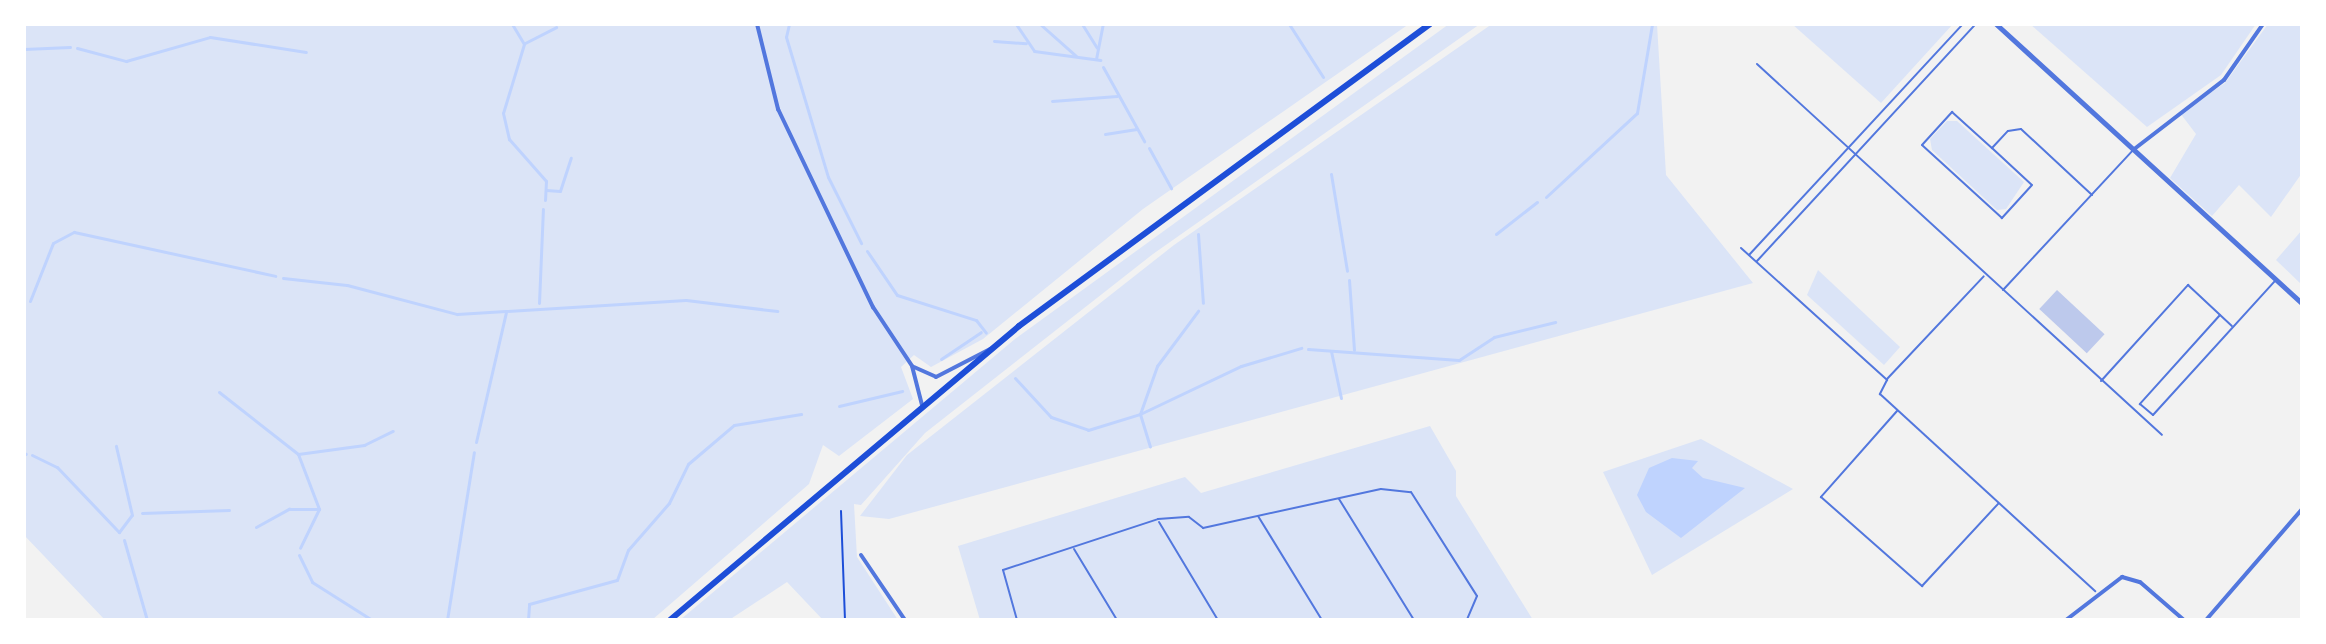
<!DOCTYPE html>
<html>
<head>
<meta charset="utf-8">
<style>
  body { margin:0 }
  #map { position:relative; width:2326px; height:644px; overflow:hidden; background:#f2f2f2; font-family:Helvetica,sans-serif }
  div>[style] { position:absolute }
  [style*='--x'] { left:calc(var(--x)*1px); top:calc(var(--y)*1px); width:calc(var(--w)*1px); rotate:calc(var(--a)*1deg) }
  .green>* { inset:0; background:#dbe4f7 }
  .water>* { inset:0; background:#bfd3fe }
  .stream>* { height:3px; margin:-1.5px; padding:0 1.5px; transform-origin:1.5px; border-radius:1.5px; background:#bfd3fe }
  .building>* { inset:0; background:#bdc9ec; transform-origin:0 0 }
  .path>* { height:2px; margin:-1px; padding:0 1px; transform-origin:1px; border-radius:1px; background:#1d4ed8 }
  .service>* { height:2px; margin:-1px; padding:0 1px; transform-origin:1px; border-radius:1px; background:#5277de }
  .minor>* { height:4px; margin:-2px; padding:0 2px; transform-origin:2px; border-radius:2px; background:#5277de }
  .tertiary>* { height:5px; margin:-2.5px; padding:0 2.5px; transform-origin:2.5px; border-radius:2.5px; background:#5277de }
  .secondary>* { height:6px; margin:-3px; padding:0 3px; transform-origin:3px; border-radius:3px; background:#1d4ed8 }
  span { translate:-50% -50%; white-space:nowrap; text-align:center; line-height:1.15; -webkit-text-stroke:7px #fff; paint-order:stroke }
  .frame { position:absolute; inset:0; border:26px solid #fff; pointer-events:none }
</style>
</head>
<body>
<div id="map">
  <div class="green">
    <i style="clip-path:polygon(24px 24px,1409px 24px,1143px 209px,983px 339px,931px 367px,914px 355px,901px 367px,913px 399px,839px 456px,823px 445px,809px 484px,652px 620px,105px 620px,24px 535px)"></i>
    <i style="clip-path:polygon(1449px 24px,1480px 24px,1153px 254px,925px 433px,861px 505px,854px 504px,857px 557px,898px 620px,823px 620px,787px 582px,729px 620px,680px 620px,1015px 339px)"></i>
    <i style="clip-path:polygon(1492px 24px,1657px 24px,1666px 175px,1753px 283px,889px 519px,860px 516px,907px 455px,1174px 245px)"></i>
    <i style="clip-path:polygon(1792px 24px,1953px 24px,1881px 103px)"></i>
    <i style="clip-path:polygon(2030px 24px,2256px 24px,2221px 75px,2147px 127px)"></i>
    <i style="clip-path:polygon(2268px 24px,2302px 24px,2302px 173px,2271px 217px,2239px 185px,2212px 216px,2170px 178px,2196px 134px,2180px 113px,2225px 83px)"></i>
    <i style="clip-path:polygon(1947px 121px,1957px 121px,2024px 182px,2006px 209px,1997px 210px,1932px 150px,1930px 139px)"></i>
    <i style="clip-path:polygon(2302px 230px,2302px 285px,2276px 260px)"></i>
    <i style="clip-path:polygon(1818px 270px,1900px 347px,1884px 365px,1807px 295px)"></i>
    <i style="clip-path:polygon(1430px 426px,1456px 471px,1456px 496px,1533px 620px,980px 620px,958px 546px,1185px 477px,1201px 493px)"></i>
    <i style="clip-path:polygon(1701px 439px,1793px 489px,1652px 575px,1603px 472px)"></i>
  </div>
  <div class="water">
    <i style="clip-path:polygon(1672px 458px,1698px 461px,1692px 468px,1703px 478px,1745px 488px,1681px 538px,1646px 512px,1637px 495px,1649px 468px)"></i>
  </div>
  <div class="stream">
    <i style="--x:512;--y:24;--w:23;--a:59"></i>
    <i style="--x:524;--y:44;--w:72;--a:106.9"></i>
    <i style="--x:503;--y:113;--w:27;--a:77"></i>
    <i style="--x:509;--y:139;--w:56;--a:48.6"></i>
    <i style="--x:546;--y:181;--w:19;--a:93"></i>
    <i style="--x:789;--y:24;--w:13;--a:103"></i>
    <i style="--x:786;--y:37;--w:146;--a:73.3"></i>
    <i style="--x:828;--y:177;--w:74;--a:63.4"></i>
    <i style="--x:1016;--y:24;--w:32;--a:56"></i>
    <i style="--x:1034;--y:51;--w:67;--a:7.8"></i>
    <i style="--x:1040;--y:24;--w:48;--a:41.6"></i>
    <i style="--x:1082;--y:24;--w:28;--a:58"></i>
    <i style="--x:1289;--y:24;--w:63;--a:57.3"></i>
    <i style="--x:994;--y:41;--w:32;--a:4"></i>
    <i style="--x:525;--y:43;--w:35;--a:-27"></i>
    <i style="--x:77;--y:48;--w:51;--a:14.9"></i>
    <i style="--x:126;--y:61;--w:87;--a:-15.9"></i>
    <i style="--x:210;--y:37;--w:97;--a:8.9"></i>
    <i style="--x:24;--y:49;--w:46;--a:-2.5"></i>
    <i style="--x:1096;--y:59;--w:36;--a:-79"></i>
    <i style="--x:1103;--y:67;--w:85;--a:61"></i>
    <i style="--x:1052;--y:101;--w:65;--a:-4.4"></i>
    <i style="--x:1105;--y:134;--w:32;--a:-9"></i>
    <i style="--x:1149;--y:148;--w:46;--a:61.2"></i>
    <i style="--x:1331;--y:174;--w:98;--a:80.6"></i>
    <i style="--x:546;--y:190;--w:14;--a:4"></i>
    <i style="--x:560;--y:191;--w:35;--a:-72"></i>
    <i style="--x:1546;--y:197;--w:124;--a:-42.7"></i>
    <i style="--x:1637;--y:113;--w:90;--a:-80.4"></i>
    <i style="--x:1198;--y:234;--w:69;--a:85.9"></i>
    <i style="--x:1496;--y:234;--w:52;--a:-38"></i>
    <i style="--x:867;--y:251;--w:53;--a:55.7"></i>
    <i style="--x:897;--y:295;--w:83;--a:17.6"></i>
    <i style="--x:976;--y:320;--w:16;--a:52"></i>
    <i style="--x:283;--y:278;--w:64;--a:6.2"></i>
    <i style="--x:347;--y:285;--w:114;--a:14.8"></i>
    <i style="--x:457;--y:314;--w:229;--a:-3.5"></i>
    <i style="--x:686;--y:300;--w:92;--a:6.9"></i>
    <i style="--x:1349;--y:280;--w:70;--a:85.9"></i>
    <i style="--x:30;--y:301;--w:62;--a:-68.4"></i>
    <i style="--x:53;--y:243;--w:24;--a:-28"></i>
    <i style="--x:74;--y:232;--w:206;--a:12.3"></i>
    <i style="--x:539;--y:303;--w:94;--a:-87.6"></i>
    <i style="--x:1308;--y:349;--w:151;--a:4.2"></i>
    <i style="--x:1459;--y:360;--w:42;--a:-33.3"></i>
    <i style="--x:1494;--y:337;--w:63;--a:-13.8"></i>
    <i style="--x:1331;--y:351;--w:48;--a:78"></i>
    <i style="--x:941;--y:359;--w:48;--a:-34"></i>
    <i style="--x:1015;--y:378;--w:53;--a:47.3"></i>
    <i style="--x:1051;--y:417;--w:39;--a:19"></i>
    <i style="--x:1088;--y:430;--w:54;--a:-17.1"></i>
    <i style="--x:1140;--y:414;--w:34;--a:73"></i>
    <i style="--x:219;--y:392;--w:100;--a:38.1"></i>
    <i style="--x:298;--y:454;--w:59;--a:69.1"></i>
    <i style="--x:319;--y:509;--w:43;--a:116"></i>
    <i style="--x:839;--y:406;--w:65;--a:-13.4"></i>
    <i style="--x:1140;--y:414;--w:112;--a:-25.4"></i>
    <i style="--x:1241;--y:366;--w:63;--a:-16.7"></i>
    <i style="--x:1140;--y:414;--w:51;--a:-70.5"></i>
    <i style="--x:1157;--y:366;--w:69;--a:-53.3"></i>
    <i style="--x:476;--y:442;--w:133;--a:-77"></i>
    <i style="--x:24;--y:453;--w:2;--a:27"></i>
    <i style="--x:298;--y:454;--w:67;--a:-7.8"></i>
    <i style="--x:364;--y:445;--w:32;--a:-26"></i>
    <i style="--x:32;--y:455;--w:28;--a:26"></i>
    <i style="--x:57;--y:467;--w:90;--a:46.4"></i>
    <i style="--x:119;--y:532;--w:21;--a:-53"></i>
    <i style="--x:132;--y:515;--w:71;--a:-103.1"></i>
    <i style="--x:142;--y:513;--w:87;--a:-2"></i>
    <i style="--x:256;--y:527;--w:38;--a:-29"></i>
    <i style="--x:289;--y:509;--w:30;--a:0"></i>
    <i style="--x:124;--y:540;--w:83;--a:74"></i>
    <i style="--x:299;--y:555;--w:30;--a:64"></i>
    <i style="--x:312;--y:582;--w:71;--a:32.3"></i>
    <i style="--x:447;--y:620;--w:170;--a:-80.9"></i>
    <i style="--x:528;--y:620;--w:16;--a:-86"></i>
    <i style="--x:529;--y:604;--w:91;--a:-15.3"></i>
    <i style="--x:617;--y:580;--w:32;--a:-70"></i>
    <i style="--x:628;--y:550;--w:62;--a:-48.9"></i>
    <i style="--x:669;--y:503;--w:43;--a:-64"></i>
    <i style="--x:688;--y:464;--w:60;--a:-40.3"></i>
    <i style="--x:734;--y:425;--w:68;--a:-9.3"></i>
  </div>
  <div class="building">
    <i style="left:2057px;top:290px;width:65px;height:26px;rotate:43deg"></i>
  </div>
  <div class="path">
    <i style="--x:841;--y:511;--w:109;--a:87.9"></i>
  </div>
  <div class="service">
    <i style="--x:1757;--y:64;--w:549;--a:42.49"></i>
    <i style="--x:1992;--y:148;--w:54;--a:42.8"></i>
    <i style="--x:2032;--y:185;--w:45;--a:132.3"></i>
    <i style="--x:2002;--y:218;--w:108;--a:-137.6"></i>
    <i style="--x:1922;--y:145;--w:45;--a:-47.7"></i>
    <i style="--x:1952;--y:112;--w:54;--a:42"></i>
    <i style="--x:1992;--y:148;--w:23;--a:-47"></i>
    <i style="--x:2008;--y:131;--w:13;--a:-9"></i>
    <i style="--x:2021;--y:129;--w:97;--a:42.9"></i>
    <i style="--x:1741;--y:248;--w:197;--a:42.1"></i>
    <i style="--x:1887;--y:380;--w:16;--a:117"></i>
    <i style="--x:1880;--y:394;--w:292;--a:42.5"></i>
    <i style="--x:1749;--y:255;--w:315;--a:-47.2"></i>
    <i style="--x:1757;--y:261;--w:323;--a:-47.3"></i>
    <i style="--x:2003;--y:290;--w:190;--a:-47.1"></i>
    <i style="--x:2220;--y:315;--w:120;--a:132"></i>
    <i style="--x:2140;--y:404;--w:17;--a:40"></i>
    <i style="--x:2153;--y:415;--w:181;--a:-47.7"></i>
    <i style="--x:1887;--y:379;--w:141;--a:-46.7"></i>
    <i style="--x:2101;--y:381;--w:130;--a:-47.8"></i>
    <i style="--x:2188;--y:285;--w:60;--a:43"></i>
    <i style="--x:1897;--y:411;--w:115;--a:131.5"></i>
    <i style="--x:1821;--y:497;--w:135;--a:41.4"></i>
    <i style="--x:1922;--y:586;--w:112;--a:-47.2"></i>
    <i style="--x:1339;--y:499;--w:142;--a:58.2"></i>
    <i style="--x:1258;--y:516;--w:122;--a:58.4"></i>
    <i style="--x:1159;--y:522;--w:114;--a:59"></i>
    <i style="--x:1074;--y:549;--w:83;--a:58.8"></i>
    <i style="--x:1017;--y:620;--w:52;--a:-105.6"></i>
    <i style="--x:1003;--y:570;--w:163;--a:-18.2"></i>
    <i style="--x:1158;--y:519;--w:31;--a:-4"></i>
    <i style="--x:1189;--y:517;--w:18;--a:38"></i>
    <i style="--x:1203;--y:528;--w:182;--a:-12.4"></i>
    <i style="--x:1381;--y:489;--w:30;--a:6"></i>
    <i style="--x:1411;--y:492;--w:123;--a:57.6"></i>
    <i style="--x:1477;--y:596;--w:26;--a:113"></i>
  </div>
  <div class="minor">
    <i style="--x:757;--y:24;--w:88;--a:76.1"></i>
    <i style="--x:778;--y:109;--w:220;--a:64.4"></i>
    <i style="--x:873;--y:307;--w:71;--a:56.5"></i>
    <i style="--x:912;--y:366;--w:40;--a:75.6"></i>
    <i style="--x:2133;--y:150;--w:115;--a:-37.6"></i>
    <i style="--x:2224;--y:80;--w:68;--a:-55.1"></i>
    <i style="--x:914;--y:367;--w:24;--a:24"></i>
    <i style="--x:936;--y:377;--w:61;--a:-27.4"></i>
    <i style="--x:861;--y:555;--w:78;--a:55.9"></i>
    <i style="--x:2066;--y:620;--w:71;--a:-37.5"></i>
    <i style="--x:2122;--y:577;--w:19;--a:16"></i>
    <i style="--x:2140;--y:582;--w:58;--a:40.8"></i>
    <i style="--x:2206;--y:620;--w:147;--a:-49.1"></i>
  </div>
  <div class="tertiary">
    <i style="--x:1996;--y:24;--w:414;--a:42.4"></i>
  </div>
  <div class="secondary">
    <i style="--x:670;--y:620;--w:456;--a:-40.1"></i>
    <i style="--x:1019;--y:326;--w:510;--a:-36.31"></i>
  </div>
  <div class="frame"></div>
</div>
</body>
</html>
